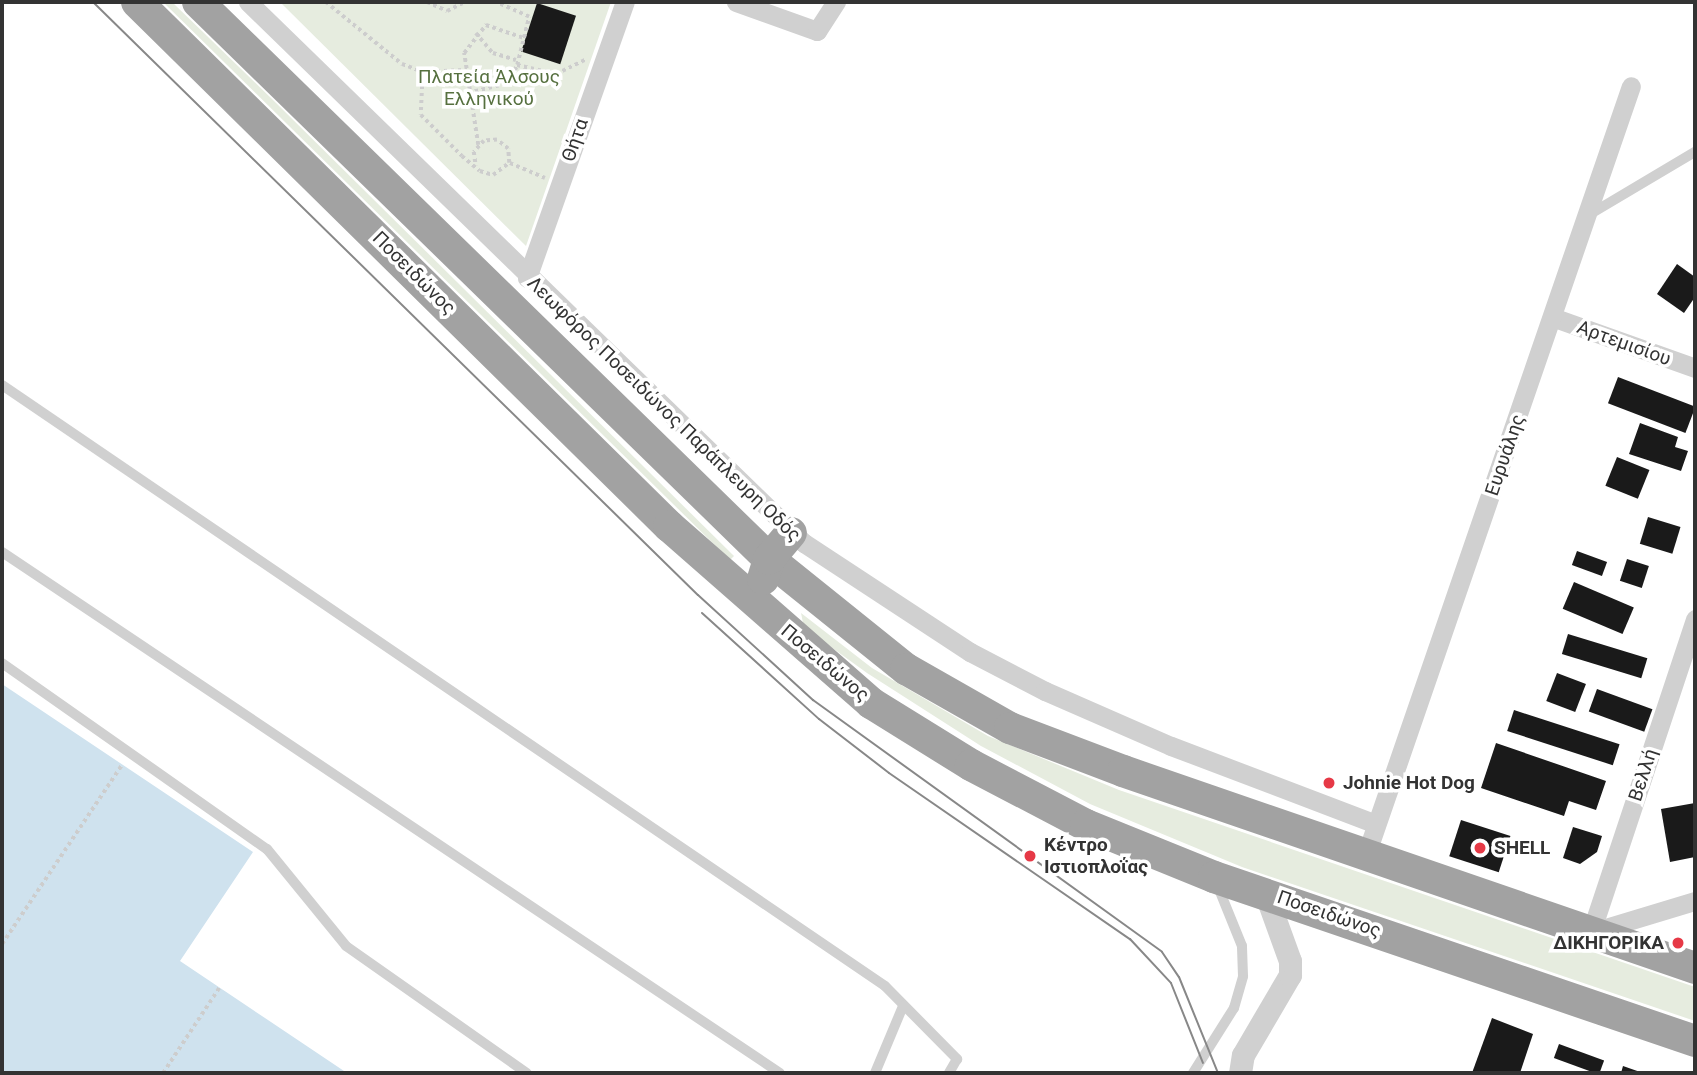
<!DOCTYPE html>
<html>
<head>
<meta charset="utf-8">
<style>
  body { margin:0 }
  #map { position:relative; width:1697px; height:1075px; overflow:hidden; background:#fff; font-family:Roboto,sans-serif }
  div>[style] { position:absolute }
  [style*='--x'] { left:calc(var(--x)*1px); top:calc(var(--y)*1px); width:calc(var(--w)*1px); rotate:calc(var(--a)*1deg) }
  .green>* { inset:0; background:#e6ecdf }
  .water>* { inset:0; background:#cfe2ee }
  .building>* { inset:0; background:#1a1a1a; transform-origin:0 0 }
  .path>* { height:3.5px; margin-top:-1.75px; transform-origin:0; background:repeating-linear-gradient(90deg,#cdcdcd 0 3.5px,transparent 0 7px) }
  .service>* { height:10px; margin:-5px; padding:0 5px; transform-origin:5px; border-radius:5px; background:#d0d0d0 }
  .minor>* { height:19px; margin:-9.5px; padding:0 9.5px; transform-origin:9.5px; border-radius:9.5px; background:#d0d0d0 }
  .tertiary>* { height:23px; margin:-11.5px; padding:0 11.5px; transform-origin:11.5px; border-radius:11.5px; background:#d0d0d0 }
  .trunk>* { height:32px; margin:-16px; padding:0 16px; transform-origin:16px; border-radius:16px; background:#a2a2a2 }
  .tram>* { height:2px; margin:-1px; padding:0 1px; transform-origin:1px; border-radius:1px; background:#888 }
  .dots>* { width:19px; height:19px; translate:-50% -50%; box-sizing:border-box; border:4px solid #fff; border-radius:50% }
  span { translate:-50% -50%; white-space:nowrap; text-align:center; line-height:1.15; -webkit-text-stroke:7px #fff; paint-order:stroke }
  .park-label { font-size:19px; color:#56703f }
  .street-label { font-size:19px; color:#333 }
  .poi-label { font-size:19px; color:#333; font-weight:700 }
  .left { translate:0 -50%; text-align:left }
  .right { translate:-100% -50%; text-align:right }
  .frame { position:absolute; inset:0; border:4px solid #333; pointer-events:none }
</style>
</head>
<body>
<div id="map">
  <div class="green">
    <i style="clip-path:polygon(163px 2px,172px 2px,273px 100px,734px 556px,730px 560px)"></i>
    <i style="clip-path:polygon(280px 2px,611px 2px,526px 246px)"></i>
    <i style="clip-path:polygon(801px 613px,872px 668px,988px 736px,1119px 790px,1695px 987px,1695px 1021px,1242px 867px,1090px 804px,981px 746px,867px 673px,820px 639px,803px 623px)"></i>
  </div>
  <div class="water">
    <i style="clip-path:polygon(2px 684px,253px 852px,180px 961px,347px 1073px,2px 1073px)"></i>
  </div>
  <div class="building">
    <i style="left:537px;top:3px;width:41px;height:51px;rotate:18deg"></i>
    <i style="clip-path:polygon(1677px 264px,1695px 277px,1695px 297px,1684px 313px,1657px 294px)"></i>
    <i style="left:1618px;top:377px;width:83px;height:28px;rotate:21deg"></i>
    <i style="clip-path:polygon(1640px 423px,1678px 437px,1675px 447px,1688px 451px,1681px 471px,1629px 454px)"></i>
    <i style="left:1617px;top:457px;width:35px;height:31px;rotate:22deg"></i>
    <i style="left:1648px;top:517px;width:34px;height:28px;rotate:17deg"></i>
    <i style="left:1577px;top:551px;width:32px;height:15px;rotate:20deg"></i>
    <i style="left:1627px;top:559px;width:23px;height:23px;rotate:18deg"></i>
    <i style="left:1574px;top:582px;width:65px;height:29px;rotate:23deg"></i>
    <i style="left:1568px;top:634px;width:83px;height:21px;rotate:17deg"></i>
    <i style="left:1557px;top:673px;width:31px;height:30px;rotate:21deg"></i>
    <i style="left:1597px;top:689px;width:59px;height:24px;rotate:20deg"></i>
    <i style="left:1514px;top:710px;width:111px;height:22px;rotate:18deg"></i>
    <i style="clip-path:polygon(1496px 743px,1606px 781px,1596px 810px,1569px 801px,1564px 816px,1481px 788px)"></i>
    <i style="clip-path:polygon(1695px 803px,1695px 857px,1670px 862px,1661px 809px)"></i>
    <i style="left:1461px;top:820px;width:52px;height:38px;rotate:18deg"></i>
    <i style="clip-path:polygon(1573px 827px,1602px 836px,1597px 852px,1580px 864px,1563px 858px)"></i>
    <i style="clip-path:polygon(1492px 1018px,1533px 1034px,1520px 1073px,1472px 1073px)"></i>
    <i style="left:1559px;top:1044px;width:48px;height:15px;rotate:20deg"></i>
    <i style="clip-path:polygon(1623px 1066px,1643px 1073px,1621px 1073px)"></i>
  </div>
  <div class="path">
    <i style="--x:326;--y:2;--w:98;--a:39.2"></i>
    <i style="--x:402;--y:64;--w:22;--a:21"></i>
    <i style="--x:423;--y:72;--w:41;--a:-2.8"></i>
    <i style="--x:427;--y:2;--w:22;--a:24"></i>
    <i style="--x:447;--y:11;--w:20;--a:-27"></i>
    <i style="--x:476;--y:33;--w:26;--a:50"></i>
    <i style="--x:493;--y:53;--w:24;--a:17"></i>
    <i style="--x:517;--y:65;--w:40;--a:13"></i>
    <i style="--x:556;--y:74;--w:34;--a:-26"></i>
    <i style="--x:423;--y:72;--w:43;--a:92.7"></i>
    <i style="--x:421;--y:115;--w:58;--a:45"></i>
    <i style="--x:462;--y:156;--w:23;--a:40"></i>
    <i style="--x:480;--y:171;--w:14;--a:17"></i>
    <i style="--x:493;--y:175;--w:20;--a:-37"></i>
    <i style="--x:509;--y:163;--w:14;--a:-94"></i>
    <i style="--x:508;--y:149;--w:14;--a:-141"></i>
    <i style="--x:497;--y:140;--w:13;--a:176"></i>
    <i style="--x:484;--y:141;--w:15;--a:132"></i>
    <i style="--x:474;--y:152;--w:14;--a:82"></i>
    <i style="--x:468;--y:93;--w:41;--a:-14"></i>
    <i style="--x:508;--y:83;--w:20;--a:-63"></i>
    <i style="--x:517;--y:65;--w:49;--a:-76"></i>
    <i style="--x:529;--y:17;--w:36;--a:-156"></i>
    <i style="--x:478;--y:145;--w:93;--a:-98.7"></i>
    <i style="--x:464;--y:53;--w:36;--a:-52"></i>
    <i style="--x:486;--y:25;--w:39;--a:19"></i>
    <i style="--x:510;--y:163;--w:38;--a:23"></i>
    <i style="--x:2;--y:944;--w:216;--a:-56.2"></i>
    <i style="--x:163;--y:1073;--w:102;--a:-56.6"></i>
  </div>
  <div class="service">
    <i style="--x:1587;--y:216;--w:126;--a:-30.7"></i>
    <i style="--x:2;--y:385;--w:1068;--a:34.24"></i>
    <i style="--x:885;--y:986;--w:103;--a:45.4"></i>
    <i style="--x:957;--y:1059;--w:16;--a:120"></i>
    <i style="--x:2;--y:552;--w:936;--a:33.81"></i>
    <i style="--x:2;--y:663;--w:324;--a:35.1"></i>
    <i style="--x:267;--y:849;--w:125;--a:50.8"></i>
    <i style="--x:346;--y:946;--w:221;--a:35.1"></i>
    <i style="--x:875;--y:1073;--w:73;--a:-67.3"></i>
    <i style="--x:1193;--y:1073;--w:77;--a:-57.8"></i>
    <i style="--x:1234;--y:1008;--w:33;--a:-74"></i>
    <i style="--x:1243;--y:976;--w:30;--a:-92"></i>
    <i style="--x:1242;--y:946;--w:64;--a:-112.1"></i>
  </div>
  <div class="minor">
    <i style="--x:248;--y:2;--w:776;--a:44.22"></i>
    <i style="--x:804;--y:543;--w:199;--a:33.3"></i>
    <i style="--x:970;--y:652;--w:85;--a:27.5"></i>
    <i style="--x:1045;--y:691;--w:137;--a:23.6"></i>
    <i style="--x:1171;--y:746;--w:219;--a:20.8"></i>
    <i style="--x:736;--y:2;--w:86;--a:19.7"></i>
    <i style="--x:817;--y:31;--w:35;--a:-57"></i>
    <i style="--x:527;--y:278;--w:293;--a:-70.5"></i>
    <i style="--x:1552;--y:317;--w:152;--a:19.6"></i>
    <i style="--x:1366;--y:855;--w:813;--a:-70.99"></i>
    <i style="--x:1591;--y:932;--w:330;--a:-71.6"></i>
    <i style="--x:1592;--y:932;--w:108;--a:-16.8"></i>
  </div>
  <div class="tertiary">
    <i style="--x:1240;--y:1073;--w:18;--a:-81"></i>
    <i style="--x:1243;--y:1055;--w:93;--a:-59.6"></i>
    <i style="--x:1290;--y:975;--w:14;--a:-90"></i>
    <i style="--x:1290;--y:961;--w:73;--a:-109.9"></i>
  </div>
  <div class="trunk">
    <i style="--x:137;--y:2;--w:747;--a:44.57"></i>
    <i style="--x:669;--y:526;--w:269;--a:41.2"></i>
    <i style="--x:871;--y:703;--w:118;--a:31.8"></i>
    <i style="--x:971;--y:765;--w:130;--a:27.6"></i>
    <i style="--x:1086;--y:825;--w:138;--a:22.1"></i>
    <i style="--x:1214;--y:877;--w:508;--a:18.83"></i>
    <i style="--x:198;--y:2;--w:798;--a:44.29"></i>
    <i style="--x:769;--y:559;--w:176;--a:38.8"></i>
    <i style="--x:906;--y:669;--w:120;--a:29.6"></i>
    <i style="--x:1010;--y:728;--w:121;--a:20.8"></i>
    <i style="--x:1123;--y:771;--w:605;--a:19"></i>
    <i style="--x:763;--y:579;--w:21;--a:-73"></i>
    <i style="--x:769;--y:559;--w:34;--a:-50"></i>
  </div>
  <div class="tram">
    <i style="--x:93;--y:2;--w:847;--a:44.43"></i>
    <i style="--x:698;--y:595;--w:156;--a:42.4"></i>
    <i style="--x:813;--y:700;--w:430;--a:35.8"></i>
    <i style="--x:1162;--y:952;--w:30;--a:56"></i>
    <i style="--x:1179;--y:977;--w:104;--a:67.9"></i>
    <i style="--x:702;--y:613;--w:158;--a:42.2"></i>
    <i style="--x:819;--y:719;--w:88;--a:37.6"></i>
    <i style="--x:889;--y:773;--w:293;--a:34.6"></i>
    <i style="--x:1130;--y:939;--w:60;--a:47"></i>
    <i style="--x:1171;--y:983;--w:86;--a:68.2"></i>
  </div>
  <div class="dots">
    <i style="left:1329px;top:783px;background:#e63946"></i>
    <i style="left:1480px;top:848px;background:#e63946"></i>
    <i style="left:1030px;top:856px;background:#e63946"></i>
    <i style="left:1678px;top:943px;background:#e63946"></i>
  </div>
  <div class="park-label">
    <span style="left:489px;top:88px">Πλατεία Άλσους<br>Ελληνικού</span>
  </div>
  <div class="street-label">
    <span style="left:575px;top:140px;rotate:-71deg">Θήτα</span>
    <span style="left:414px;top:273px;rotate:45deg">Ποσειδώνος</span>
    <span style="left:1624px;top:343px;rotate:20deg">Αρτεμισίου</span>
    <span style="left:664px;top:409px;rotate:44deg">Λεωφόρος Ποσειδώνος Παράπλευρη Οδός</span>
    <span style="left:1505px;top:455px;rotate:-71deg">Ευρυάλης</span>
    <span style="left:825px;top:663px;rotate:40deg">Ποσειδώνος</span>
    <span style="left:1643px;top:775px;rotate:-72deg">Βελλή</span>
    <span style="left:1329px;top:914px;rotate:19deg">Ποσειδώνος</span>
  </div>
  <div class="poi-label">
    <span class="left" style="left:1343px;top:783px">Johnie Hot Dog</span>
    <span class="left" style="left:1044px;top:856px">Κέντρο<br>Ιστιοπλοΐας</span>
    <span class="left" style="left:1494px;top:848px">SHELL</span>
    <span class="right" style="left:1664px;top:943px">ΔΙΚΗΓΟΡΙΚΑ</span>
  </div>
  <div class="frame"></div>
</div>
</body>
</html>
